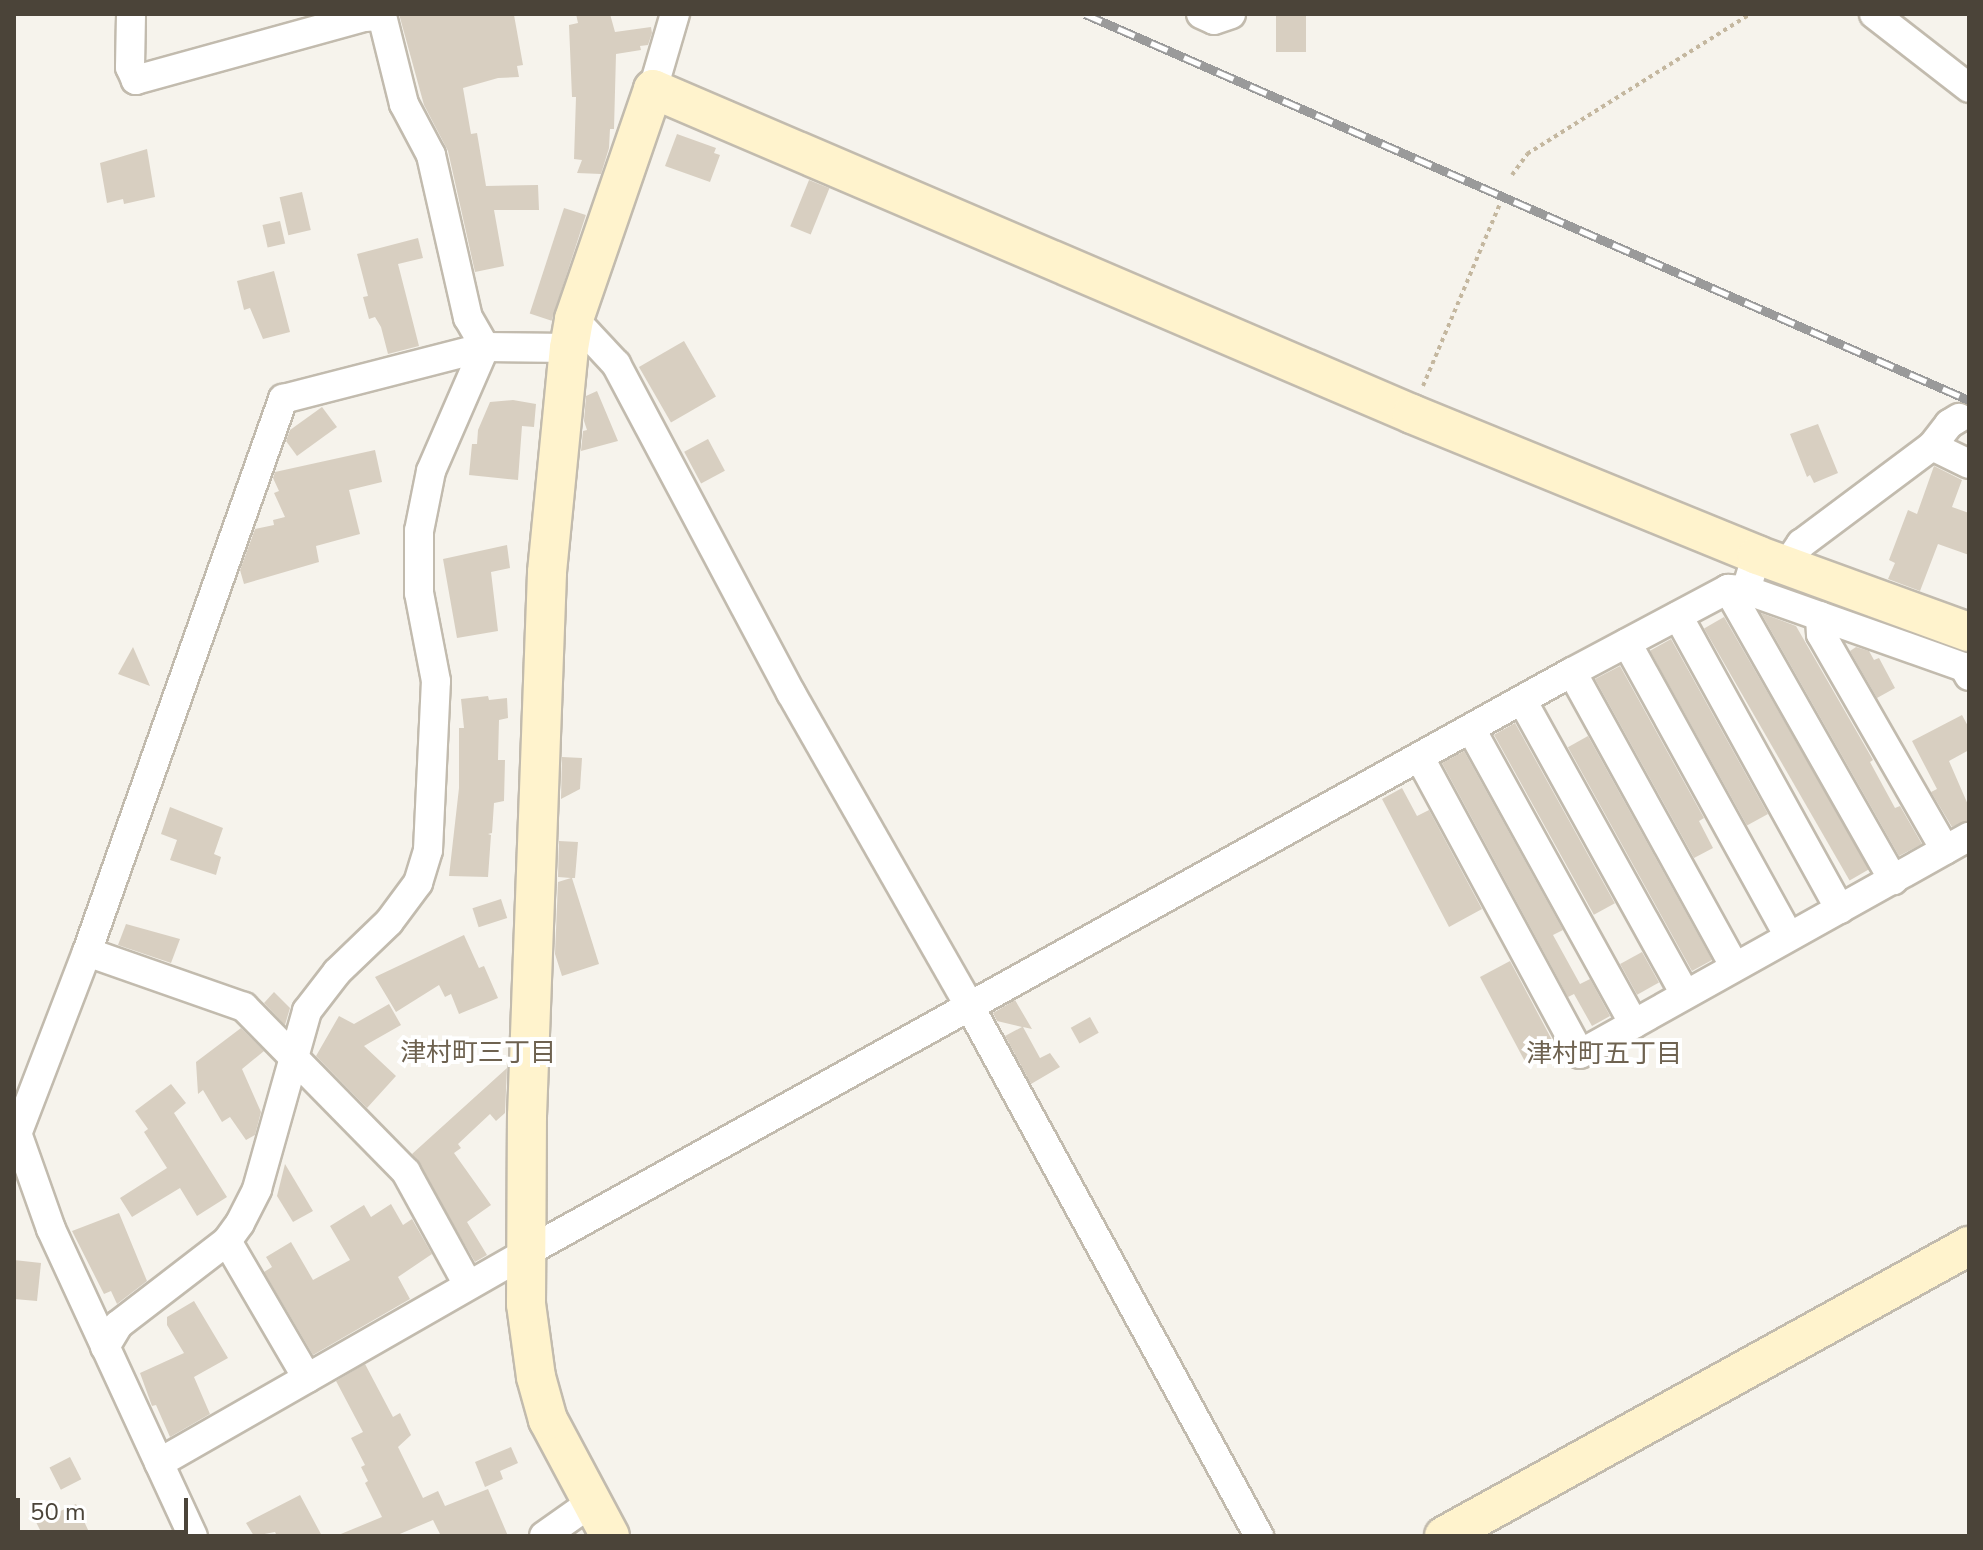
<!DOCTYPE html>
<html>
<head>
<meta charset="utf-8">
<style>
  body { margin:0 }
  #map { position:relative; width:1983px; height:1550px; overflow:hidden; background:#f6f3ec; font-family:"Nunito Sans","Noto Sans JP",sans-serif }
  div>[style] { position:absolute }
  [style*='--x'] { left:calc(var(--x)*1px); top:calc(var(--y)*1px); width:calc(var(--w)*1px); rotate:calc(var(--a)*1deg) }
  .building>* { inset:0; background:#d8cfc1; transform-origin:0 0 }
  .path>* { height:4px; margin-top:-2px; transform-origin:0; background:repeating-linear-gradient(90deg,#c4b79f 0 4px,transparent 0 8px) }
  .roads { filter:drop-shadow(2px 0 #c2bbae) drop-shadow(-2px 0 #c2bbae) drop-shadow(0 2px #c2bbae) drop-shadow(0 -2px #c2bbae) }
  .street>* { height:28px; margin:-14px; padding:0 14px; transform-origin:14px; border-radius:14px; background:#fff }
  .secondary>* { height:38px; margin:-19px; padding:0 19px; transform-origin:19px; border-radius:19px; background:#fff3cd }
  .rail>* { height:9px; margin-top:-4.5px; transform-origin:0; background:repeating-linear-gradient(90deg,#fff 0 18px,#9a9a9a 0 36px); box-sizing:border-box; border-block:2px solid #9a9a9a }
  span { translate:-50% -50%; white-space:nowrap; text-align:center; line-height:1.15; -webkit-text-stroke:8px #fff; paint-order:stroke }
  .neighbourhood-label { font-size:26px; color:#6e6250 }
  .frame { position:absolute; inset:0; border:16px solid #4b4439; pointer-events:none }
  .scale { position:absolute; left:16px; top:1498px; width:172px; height:36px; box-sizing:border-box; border:4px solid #4b4439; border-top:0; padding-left:10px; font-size:24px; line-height:28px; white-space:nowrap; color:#4b4439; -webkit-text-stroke:6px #fff; paint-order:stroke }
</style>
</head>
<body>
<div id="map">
  <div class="building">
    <i style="clip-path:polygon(399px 14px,514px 15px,523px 65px,517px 66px,519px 77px,498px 78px,463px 88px,471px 134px,477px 133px,486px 186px,538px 185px,539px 210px,494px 210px,504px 266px,475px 272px,448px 151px,424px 105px)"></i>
    <i style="clip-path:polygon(576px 14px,610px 14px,615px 32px,651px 27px,652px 33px,648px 45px,640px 46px,641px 50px,616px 54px,614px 129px,610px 129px,609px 148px,601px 174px,577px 173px,582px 160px,574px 159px,576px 97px,572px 97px,569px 25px,578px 23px)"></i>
    <i style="left:1276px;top:14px;width:30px;height:38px"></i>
    <i style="clip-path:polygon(677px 134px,716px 148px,714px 153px,720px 155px,710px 182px,665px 166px)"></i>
    <i style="clip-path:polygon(147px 149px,155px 197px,124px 204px,123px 199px,107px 203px,100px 163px)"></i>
    <i style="left:809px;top:180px;width:22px;height:50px;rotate:22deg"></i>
    <i style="left:302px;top:192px;width:39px;height:23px;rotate:77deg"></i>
    <i style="left:564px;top:208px;width:23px;height:111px;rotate:18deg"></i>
    <i style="left:280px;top:221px;width:23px;height:18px;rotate:77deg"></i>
    <i style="clip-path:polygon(418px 238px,423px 258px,398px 264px,419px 346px,388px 354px,381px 327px,375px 317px,369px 319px,363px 297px,368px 296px,357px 254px)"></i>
    <i style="clip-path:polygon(274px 271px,290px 332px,263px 339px,250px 308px,244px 310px,237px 281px)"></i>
    <i style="left:684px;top:341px;width:64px;height:52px;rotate:60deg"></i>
    <i style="clip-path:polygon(597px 391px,618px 441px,581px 451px,583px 431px,587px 430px,584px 421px,586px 396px)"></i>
    <i style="clip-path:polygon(513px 400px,536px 404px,534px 427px,522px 426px,518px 480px,469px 475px,472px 444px,477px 444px,478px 430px,490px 402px)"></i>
    <i style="clip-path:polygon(322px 407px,337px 427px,297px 456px,286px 441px,290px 430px)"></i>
    <i style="clip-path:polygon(1818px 424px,1838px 473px,1814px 483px,1810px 475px,1807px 477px,1790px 434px)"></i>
    <i style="left:708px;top:439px;width:36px;height:27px;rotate:62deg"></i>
    <i style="clip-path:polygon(375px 450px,382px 482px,349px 490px,360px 534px,316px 546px,319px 562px,244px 584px,240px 570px,255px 529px,274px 525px,273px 520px,285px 517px,274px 493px,279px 491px,273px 478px,275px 472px)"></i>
    <i style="clip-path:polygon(1934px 466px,1962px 480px,1952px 507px,1969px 513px,1969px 555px,1938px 544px,1920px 591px,1888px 579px,1895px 563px,1889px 560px,1908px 510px,1917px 514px)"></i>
    <i style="clip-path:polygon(507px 545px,510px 568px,491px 572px,498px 631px,457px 638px,443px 559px)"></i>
    <i style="clip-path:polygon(1761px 613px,1796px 626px,1873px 760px,1870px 762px,1895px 808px,1900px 806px,1922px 844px,1899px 856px)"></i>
    <i style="left:1724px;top:617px;width:291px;height:23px;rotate:60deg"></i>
    <i style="left:1671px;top:639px;width:200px;height:24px;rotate:61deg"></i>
    <i style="clip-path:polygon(133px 647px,150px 686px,118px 674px)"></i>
    <i style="clip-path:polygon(1856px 647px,1869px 651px,1874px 660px,1879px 658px,1895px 688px,1877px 698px,1850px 651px)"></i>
    <i style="clip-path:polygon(1620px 666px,1704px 818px,1699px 821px,1713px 848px,1694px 858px,1595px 679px)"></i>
    <i style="clip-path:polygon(488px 696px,489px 700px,507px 698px,508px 718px,499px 720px,498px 760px,505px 760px,504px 801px,494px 803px,492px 833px,488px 834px,491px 835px,488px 877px,449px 876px,459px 788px,459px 728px,464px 728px,461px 699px)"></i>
    <i style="clip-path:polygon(1962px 715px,1969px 728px,1969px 750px,1949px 761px,1969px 807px,1969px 820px,1952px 827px,1931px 792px,1937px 789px,1912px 741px)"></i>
    <i style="left:1515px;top:723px;width:206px;height:24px;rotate:61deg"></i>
    <i style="left:1588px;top:736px;width:256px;height:23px;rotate:61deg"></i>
    <i style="clip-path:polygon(1464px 751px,1563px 930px,1553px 935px,1580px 984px,1590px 979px,1610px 1016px,1592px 1026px,1574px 994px,1568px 997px,1442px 763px)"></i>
    <i style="clip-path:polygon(562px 757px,582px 758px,580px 789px,561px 799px)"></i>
    <i style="clip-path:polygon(1402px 788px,1417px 816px,1429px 810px,1482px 909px,1449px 927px,1382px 799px)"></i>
    <i style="clip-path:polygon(170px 807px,223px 828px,214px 854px,221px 857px,216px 875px,170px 860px,177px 840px,161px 834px)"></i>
    <i style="clip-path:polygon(559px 841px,578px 842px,575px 878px,572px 878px,599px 964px,562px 976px,555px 954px,558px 882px,571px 878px,558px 877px)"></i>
    <i style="left:501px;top:899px;width:20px;height:30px;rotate:72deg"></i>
    <i style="clip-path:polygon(126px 924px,180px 939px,171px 963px,118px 945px)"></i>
    <i style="clip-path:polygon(464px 935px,479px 968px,484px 966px,498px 998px,459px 1014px,451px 994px,445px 997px,439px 985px,396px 1012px,375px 977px)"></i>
    <i style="left:1642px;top:952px;width:35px;height:25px;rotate:61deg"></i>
    <i style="left:1510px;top:961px;width:101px;height:34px;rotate:62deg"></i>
    <i style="clip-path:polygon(274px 992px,290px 1008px,285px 1025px,264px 1003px)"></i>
    <i style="clip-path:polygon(1015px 1000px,1032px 1029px,1023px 1027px,1040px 1058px,1050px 1053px,1060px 1067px,1031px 1084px,1005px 1036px,1022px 1027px,997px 1021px,993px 1013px)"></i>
    <i style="clip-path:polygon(389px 1004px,401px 1025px,364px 1046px,396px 1076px,367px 1108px,316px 1056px,339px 1016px,354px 1024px)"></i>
    <i style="left:1090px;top:1017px;width:18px;height:22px;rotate:61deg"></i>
    <i style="clip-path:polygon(241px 1028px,264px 1051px,242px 1069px,261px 1112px,255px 1135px,246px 1140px,230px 1117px,222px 1122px,203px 1090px,198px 1094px,196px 1062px)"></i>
    <i style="clip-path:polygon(507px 1068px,505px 1113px,496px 1121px,490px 1114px,458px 1144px,461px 1148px,454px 1153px,491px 1205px,467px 1222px,487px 1255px,475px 1262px,412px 1154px)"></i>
    <i style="clip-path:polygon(171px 1084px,186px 1103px,174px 1113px,227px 1197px,197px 1216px,180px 1188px,132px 1217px,120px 1198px,167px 1168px,144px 1132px,148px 1129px,135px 1111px)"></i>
    <i style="clip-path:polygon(285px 1164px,313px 1211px,293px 1222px,277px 1196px)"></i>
    <i style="clip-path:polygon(391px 1204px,403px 1225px,412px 1219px,432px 1254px,398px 1277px,410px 1299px,313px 1355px,264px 1272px,272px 1267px,266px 1257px,291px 1242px,313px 1280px,350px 1260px,330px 1226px,364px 1205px,371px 1217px)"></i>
    <i style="clip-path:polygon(119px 1213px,147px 1281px,117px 1304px,111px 1291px,104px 1294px,72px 1231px)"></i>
    <i style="clip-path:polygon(14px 1260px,41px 1263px,37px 1301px,14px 1299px)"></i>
    <i style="clip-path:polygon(194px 1301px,228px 1358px,194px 1377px,210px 1414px,170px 1437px,156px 1405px,152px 1406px,140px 1373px,184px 1353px,167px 1325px,167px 1317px)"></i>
    <i style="clip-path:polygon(365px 1364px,393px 1417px,400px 1413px,411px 1435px,398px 1447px,423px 1498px,438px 1491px,445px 1506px,488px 1489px,508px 1536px,441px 1536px,433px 1520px,395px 1536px,336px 1536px,382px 1517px,365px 1483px,368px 1481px,361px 1467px,365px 1465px,351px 1438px,363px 1432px,336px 1381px)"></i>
    <i style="clip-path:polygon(511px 1447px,518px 1463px,500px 1471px,503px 1479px,485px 1487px,475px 1462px)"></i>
    <i style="left:70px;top:1457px;width:25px;height:23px;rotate:63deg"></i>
    <i style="clip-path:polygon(300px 1495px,322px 1536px,277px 1536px,275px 1532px,254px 1536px,246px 1523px)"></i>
    <i style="clip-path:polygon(76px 1504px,89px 1532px,79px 1536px,43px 1536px,36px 1522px)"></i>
  </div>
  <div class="path">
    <i style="--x:1968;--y:14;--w:1;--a:45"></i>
    <i style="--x:1512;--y:175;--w:26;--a:-54"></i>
    <i style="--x:1527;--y:154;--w:263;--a:-32.1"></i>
    <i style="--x:1423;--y:386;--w:198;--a:-67.1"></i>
  </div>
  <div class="roads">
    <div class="street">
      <i style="--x:1201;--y:14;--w:14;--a:25"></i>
      <i style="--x:1214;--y:20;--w:18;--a:-19"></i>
      <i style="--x:1874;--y:14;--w:120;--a:37.9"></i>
      <i style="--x:653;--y:89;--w:78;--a:-73.7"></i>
      <i style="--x:574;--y:319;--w:62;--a:47"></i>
      <i style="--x:616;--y:364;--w:373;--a:62"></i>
      <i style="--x:791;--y:693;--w:361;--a:60.3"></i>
      <i style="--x:970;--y:1007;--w:603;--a:61.35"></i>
      <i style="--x:1932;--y:446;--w:28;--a:-52"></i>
      <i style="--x:1949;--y:424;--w:12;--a:-31"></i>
      <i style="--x:1786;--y:566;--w:27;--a:-56"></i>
      <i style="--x:1801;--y:544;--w:164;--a:-36.8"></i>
      <i style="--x:1932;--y:446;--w:41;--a:25.9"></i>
      <i style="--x:1728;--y:589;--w:335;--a:60.4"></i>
      <i style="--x:1746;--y:590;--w:231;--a:19.5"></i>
      <i style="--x:1964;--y:667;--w:10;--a:61"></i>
      <i style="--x:1678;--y:616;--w:335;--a:61.1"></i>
      <i style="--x:1820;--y:616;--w:18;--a:87"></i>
      <i style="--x:1821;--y:634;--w:249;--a:60.1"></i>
      <i style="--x:1627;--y:643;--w:335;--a:61.1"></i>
      <i style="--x:1572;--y:672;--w:336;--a:61.1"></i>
      <i style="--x:1522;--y:700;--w:336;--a:61"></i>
      <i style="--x:1471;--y:729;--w:337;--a:61.1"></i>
      <i style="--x:1420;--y:758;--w:336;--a:61.6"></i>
      <i style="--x:1580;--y:1054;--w:445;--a:-29.2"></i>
      <i style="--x:87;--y:952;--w:166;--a:19.3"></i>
      <i style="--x:244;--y:1007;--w:231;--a:45.5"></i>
      <i style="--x:406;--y:1172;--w:129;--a:61.2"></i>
      <i style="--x:17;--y:1133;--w:102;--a:70.5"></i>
      <i style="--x:51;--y:1229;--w:338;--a:65.2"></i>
      <i style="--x:14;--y:1142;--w:204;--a:-69"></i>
      <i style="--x:87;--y:952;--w:587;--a:-70.48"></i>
      <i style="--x:283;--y:399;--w:209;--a:-14.4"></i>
      <i style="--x:485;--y:347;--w:84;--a:0.7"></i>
      <i style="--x:227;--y:1241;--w:159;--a:59.7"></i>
      <i style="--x:105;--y:1347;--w:26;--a:-59"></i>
      <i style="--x:118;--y:1325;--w:138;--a:-37.6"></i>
      <i style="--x:227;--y:1241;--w:22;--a:-54"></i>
      <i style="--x:240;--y:1223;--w:38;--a:-63"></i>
      <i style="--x:257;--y:1189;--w:185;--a:-74.3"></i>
      <i style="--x:307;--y:1011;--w:49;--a:-52.4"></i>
      <i style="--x:337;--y:972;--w:72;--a:-43.9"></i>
      <i style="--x:389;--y:922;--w:49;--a:-53.4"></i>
      <i style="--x:418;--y:883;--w:34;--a:-73"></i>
      <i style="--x:428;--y:850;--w:169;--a:-87.3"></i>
      <i style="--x:436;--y:681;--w:90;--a:-100.9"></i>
      <i style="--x:419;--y:593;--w:62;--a:-90"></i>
      <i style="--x:419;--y:531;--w:61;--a:-78.7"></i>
      <i style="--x:431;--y:471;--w:135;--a:-66.5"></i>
      <i style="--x:485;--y:347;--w:34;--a:-120"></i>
      <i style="--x:468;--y:318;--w:167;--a:-102.8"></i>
      <i style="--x:431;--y:155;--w:58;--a:-117.9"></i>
      <i style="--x:404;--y:104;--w:91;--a:-104"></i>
      <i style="--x:382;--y:16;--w:18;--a:177"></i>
      <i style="--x:364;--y:17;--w:237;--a:164.6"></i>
      <i style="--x:136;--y:80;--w:14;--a:-115"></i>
      <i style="--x:130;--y:67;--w:53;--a:-88.9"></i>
      <i style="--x:159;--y:1463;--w:422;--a:-29.8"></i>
      <i style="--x:525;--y:1253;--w:1197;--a:-29.03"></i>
      <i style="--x:1572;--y:672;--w:177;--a:-28"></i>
      <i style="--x:1728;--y:589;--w:18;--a:3"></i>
      <i style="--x:1746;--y:590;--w:37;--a:-73"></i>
      <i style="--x:544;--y:1536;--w:59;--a:-35.3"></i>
    </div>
    <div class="secondary">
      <i style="--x:610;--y:1536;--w:132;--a:-118.1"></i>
      <i style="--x:548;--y:1420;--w:45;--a:-105.6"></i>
      <i style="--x:536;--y:1377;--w:74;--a:-97.8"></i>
      <i style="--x:526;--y:1304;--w:188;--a:-89.7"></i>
      <i style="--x:527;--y:1116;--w:544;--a:-87.89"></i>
      <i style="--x:547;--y:572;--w:225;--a:-84.4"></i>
      <i style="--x:569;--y:348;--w:29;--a:-80"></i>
      <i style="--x:574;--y:319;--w:243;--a:-71"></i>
      <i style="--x:653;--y:89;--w:826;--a:23.18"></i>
      <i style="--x:1412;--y:414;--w:373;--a:22.2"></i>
      <i style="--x:1757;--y:555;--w:226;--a:20"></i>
      <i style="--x:1444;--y:1536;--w:600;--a:-28.92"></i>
    </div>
  </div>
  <div class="rail">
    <i style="--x:1085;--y:14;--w:965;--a:23.59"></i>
  </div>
  <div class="neighbourhood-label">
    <span style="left:478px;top:1053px">津村町三丁目</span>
    <span style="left:1604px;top:1054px">津村町五丁目</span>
  </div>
  <div class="frame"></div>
  <div class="scale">50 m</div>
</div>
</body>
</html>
